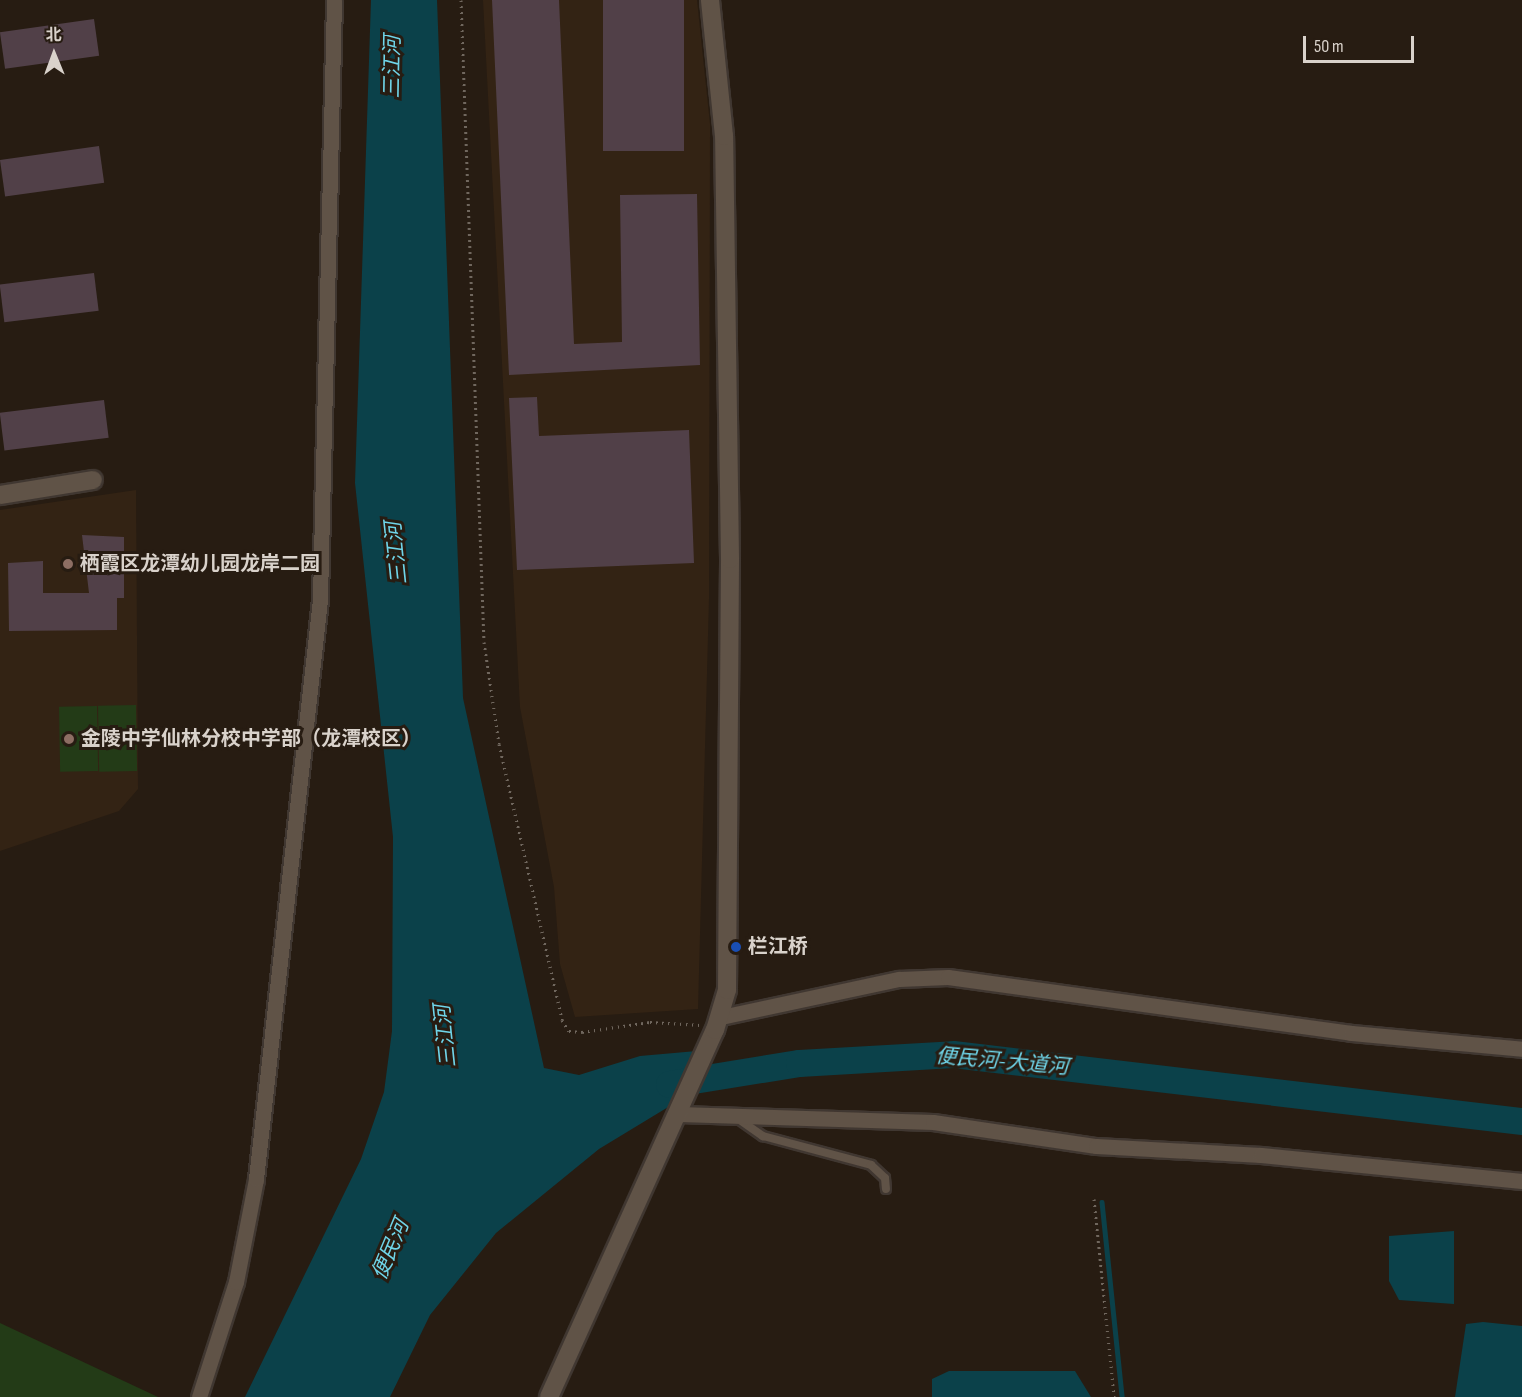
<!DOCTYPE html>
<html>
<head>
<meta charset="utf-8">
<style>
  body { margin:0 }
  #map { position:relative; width:1522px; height:1397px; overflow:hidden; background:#271c12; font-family:"Sofia Sans Condensed","Noto Sans SC",sans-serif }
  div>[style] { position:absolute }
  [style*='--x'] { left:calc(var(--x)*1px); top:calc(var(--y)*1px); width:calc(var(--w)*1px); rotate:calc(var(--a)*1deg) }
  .built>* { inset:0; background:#332314 }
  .green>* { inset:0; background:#233b17; transform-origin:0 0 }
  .water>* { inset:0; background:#0b414a }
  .stream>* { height:4.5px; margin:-2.25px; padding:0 2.25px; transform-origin:2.25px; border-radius:2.25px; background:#0b414a }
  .river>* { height:27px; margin:-13.5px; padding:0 13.5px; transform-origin:13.5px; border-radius:13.5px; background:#0b414a }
  .building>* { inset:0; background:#514048; transform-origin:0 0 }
  .path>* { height:3px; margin-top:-1.5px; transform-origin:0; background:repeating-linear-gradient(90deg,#70675e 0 1.5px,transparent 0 6px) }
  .roads { filter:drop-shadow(2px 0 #403731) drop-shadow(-2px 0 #403731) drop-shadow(0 2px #403731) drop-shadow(0 -2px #403731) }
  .lane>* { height:8px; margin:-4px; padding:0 4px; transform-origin:4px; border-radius:4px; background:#605347 }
  .street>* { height:15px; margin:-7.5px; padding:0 7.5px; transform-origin:7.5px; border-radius:7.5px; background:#605347 }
  .secondary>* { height:18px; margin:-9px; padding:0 9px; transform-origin:9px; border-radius:9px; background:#605347 }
  .dots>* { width:16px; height:16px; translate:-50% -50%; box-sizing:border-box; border:3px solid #271c12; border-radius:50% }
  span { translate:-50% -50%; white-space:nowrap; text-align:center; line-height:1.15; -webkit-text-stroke:6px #271c12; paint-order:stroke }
  .poi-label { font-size:20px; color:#d9d2cb; font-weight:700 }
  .left { translate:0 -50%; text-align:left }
  .water-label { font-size:21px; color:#6fd5e9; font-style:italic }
  .north { position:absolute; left:24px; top:24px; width:60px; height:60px; -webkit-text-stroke:4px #271c12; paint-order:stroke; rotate:359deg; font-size:16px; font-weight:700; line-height:24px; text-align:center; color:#d9d2cb }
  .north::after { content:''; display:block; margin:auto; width:21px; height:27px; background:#d9d2cb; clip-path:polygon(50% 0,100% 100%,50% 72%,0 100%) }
  .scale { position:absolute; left:1303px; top:36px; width:111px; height:27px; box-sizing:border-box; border:3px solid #d9d2cb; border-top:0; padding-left:8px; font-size:18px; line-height:21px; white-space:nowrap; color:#d9d2cb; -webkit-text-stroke:4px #271c12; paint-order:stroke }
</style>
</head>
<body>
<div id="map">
  <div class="built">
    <i style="clip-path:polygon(483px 0,697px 0,710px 124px,709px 598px,698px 1009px,575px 1017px,560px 964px,554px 887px,520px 707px)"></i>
    <i style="clip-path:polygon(136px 490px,138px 789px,119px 811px,0 851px,0 510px)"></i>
  </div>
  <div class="green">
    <i style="left:136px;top:705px;width:66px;height:38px;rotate:89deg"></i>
    <i style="left:97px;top:706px;width:65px;height:38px;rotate:89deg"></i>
    <i style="clip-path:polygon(0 1323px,158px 1397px,0 1397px)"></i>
  </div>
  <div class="water">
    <i style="clip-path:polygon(371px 0,437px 0,463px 698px,544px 1068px,579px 1075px,640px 1056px,708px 1050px,688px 1095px,599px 1149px,496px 1233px,430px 1315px,390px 1397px,245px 1397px,361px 1159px,384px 1092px,392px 1031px,393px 837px,355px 483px)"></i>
    <i style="clip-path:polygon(1454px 1231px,1454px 1304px,1399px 1300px,1389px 1281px,1389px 1236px)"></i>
    <i style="clip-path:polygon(1483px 1322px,1522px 1326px,1522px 1397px,1455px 1397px,1466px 1324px)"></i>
    <i style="clip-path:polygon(949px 1371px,1075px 1371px,1091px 1397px,932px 1397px,932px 1379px)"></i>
  </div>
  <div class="stream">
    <i style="--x:1102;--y:1202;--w:196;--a:84.1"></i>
  </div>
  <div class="river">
    <i style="--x:669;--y:1084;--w:132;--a:-9.2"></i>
    <i style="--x:799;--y:1063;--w:154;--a:-3.3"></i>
    <i style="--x:953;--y:1054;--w:573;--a:6.72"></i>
  </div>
  <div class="building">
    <i style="clip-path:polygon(492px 0,559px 0,574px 344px,622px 342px,620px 195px,697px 194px,700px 365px,509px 375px)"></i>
    <i style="left:603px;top:0;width:81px;height:151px"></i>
    <i style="left:94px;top:19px;width:37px;height:95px;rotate:82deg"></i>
    <i style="left:99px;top:146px;width:37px;height:100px;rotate:82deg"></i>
    <i style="left:94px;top:273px;width:38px;height:95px;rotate:83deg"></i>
    <i style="clip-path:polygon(537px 397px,539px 436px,689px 430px,694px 563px,517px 570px,509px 398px)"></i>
    <i style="left:104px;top:400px;width:38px;height:105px;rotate:83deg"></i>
    <i style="clip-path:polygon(82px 535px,124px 537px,124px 598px,117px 598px,117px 630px,9px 631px,8px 563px,43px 561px,43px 593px,89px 593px)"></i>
  </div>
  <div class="path">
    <i style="--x:461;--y:0;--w:642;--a:87.95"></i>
    <i style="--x:484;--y:642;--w:103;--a:81.6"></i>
    <i style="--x:499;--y:744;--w:283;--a:77.1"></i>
    <i style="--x:562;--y:1020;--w:13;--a:58"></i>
    <i style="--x:569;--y:1031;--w:13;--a:4"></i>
    <i style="--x:582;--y:1032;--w:69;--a:-8.4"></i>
    <i style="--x:650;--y:1022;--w:50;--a:3.4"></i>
    <i style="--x:1094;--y:1199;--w:199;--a:84.2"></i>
  </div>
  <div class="roads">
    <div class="lane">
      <i style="--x:737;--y:1118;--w:32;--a:35"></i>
      <i style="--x:763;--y:1136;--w:112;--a:15"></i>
      <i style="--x:871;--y:1165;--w:19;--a:43"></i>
      <i style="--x:885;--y:1178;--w:11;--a:85"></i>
    </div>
    <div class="street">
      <i style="--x:721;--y:1017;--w:182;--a:-12.1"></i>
      <i style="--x:899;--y:979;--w:49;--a:-2.3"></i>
      <i style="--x:948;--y:977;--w:407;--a:7.9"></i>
      <i style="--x:1351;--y:1033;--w:172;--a:5.3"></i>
      <i style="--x:679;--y:1114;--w:254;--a:1.8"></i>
      <i style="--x:933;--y:1122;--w:165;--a:8.4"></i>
      <i style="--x:1096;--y:1146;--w:165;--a:3.1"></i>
      <i style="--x:1261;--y:1155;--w:262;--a:5.7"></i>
      <i style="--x:199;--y:1397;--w:121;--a:-72.2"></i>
      <i style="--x:236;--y:1282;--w:105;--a:-79"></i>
      <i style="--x:256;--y:1179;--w:584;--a:-83.7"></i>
      <i style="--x:320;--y:599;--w:599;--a:-88.66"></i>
    </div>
    <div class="secondary">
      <i style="--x:0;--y:495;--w:94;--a:-9.2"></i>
      <i style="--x:549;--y:1397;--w:403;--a:-65.7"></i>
      <i style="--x:715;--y:1030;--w:42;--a:-73.3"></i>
      <i style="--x:727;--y:990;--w:431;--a:-89.6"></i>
      <i style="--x:730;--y:559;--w:423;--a:-90.8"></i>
      <i style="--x:724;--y:136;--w:137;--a:-95.9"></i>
    </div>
  </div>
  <div class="dots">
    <i style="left:68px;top:564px;background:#8d6e63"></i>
    <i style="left:69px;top:739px;background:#8d6e63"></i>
    <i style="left:736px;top:947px;background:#1a4fb4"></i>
  </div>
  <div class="poi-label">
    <span class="left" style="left:80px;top:564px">栖霞区龙潭幼儿园龙岸二园</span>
    <span class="left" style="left:81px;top:739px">金陵中学仙林分校中学部（龙潭校区）</span>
    <span class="left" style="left:748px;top:947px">栏江桥</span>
  </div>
  <div class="water-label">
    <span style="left:393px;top:67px;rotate:-89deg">三江河</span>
    <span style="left:397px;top:553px;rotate:-96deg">三江河</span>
    <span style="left:446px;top:1036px;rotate:-96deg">三江河</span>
    <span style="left:1002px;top:1062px;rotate:5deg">便民河-大道河</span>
    <span style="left:391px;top:1250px;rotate:-67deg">便民河</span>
  </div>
  <div class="north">北</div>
  <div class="scale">50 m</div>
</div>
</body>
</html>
